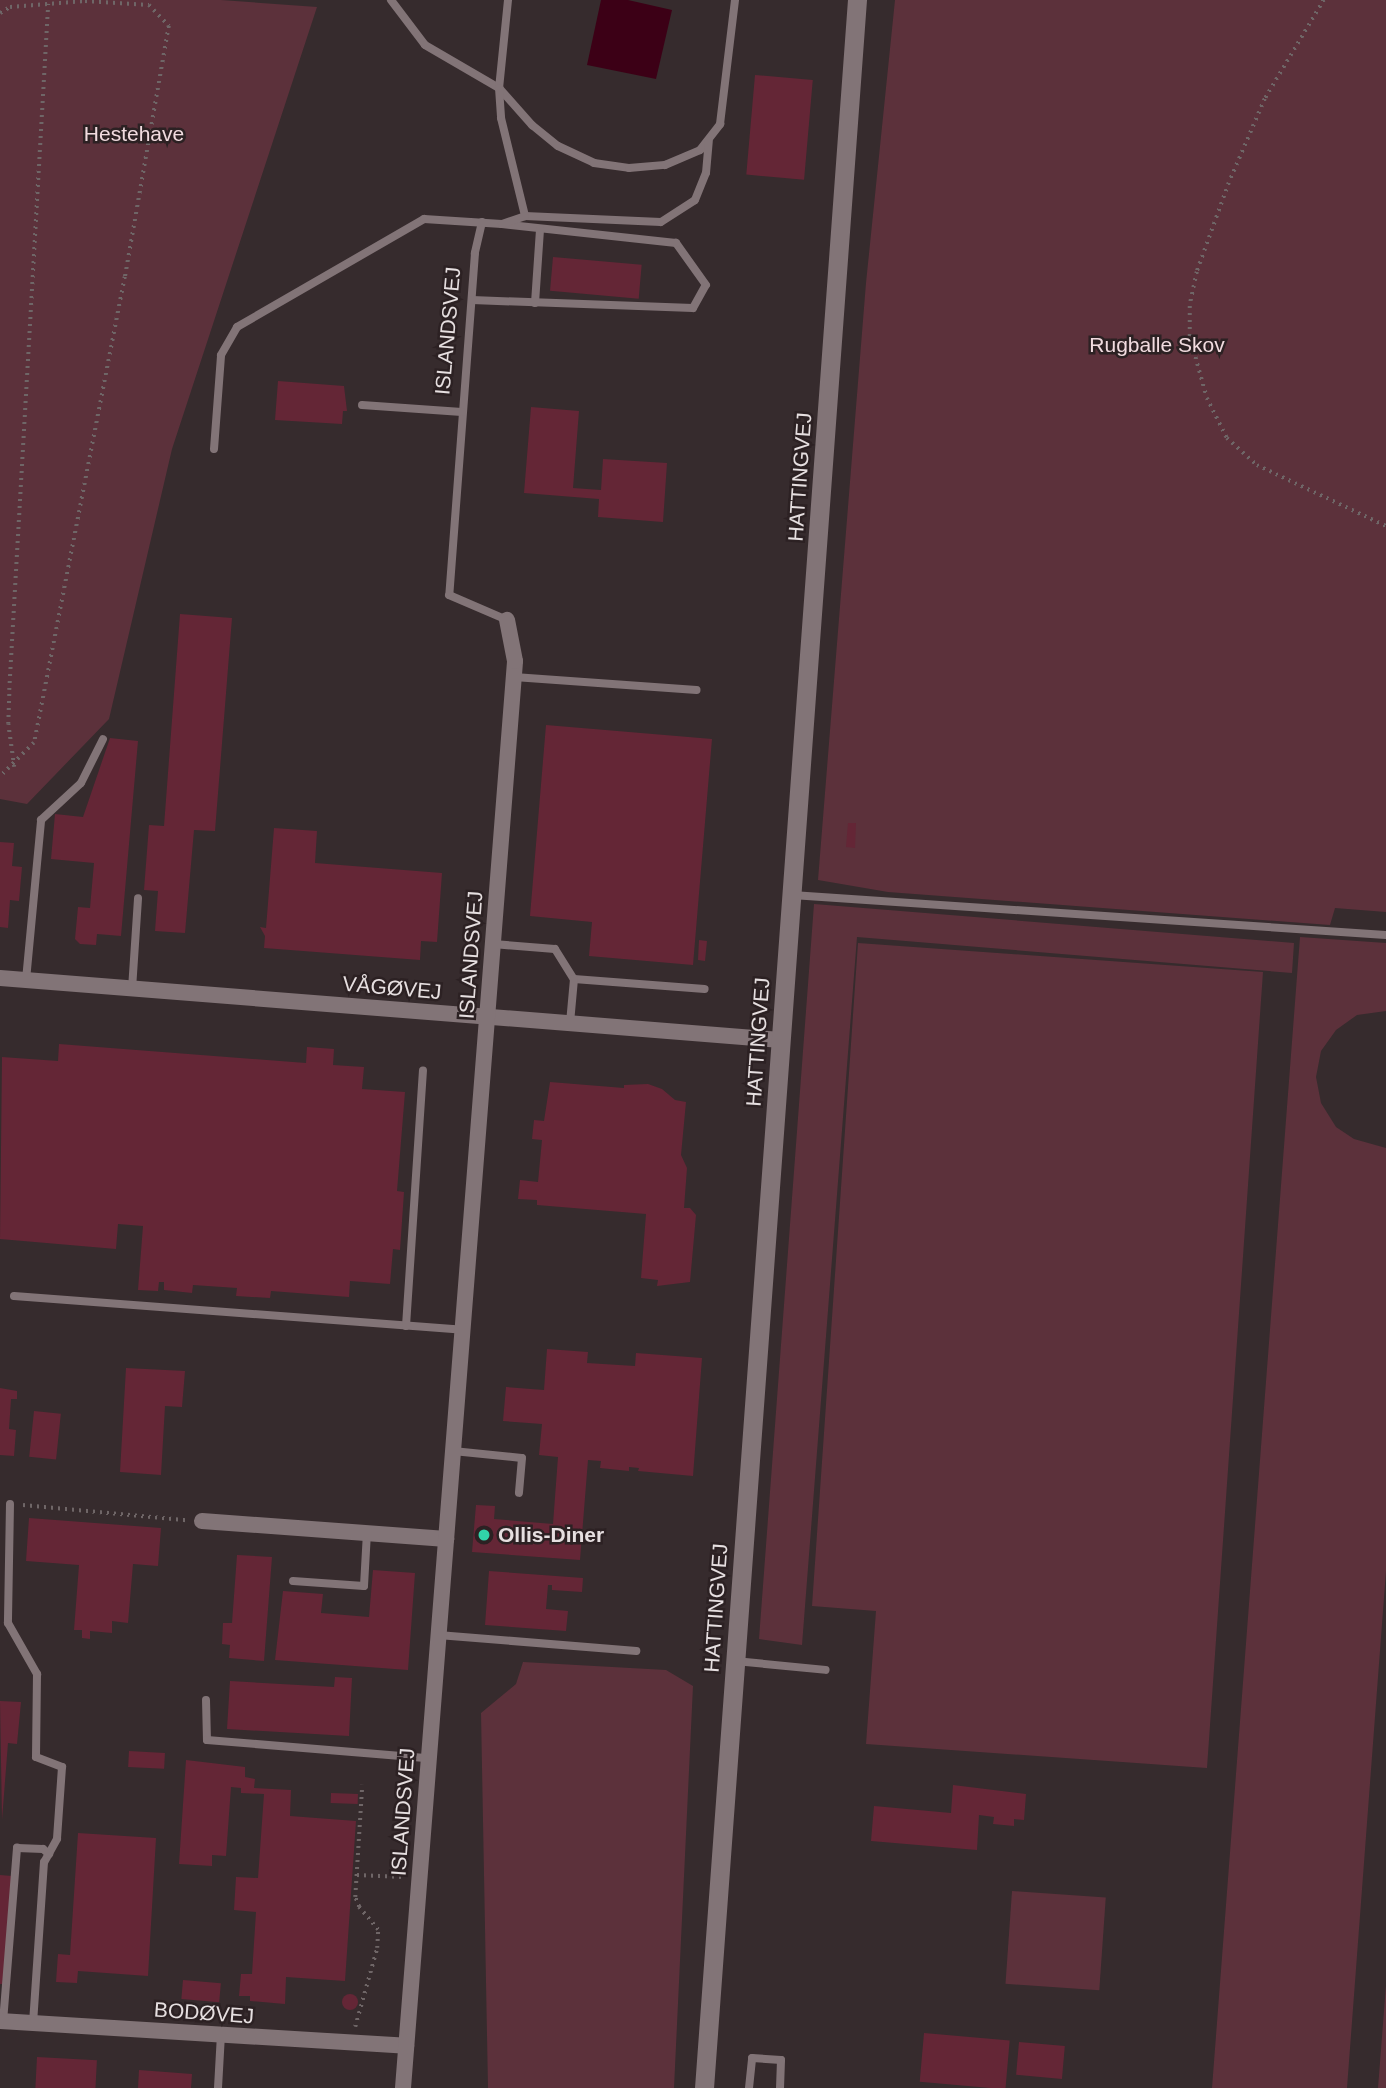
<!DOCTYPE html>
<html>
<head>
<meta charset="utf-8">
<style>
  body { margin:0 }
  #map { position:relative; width:1386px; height:2088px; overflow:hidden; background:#362b2d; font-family:Helvetica,sans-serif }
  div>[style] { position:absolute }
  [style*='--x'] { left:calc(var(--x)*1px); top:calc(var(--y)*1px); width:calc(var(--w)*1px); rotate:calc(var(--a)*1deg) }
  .green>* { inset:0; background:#5c313b; transform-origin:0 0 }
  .water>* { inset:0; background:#3c0016 }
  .building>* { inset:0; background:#642636; transform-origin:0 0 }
  .round { border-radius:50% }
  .path>* { height:3.5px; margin-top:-1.75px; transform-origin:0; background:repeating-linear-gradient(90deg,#6f6667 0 2px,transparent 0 7px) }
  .service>* { height:8px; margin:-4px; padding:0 4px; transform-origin:4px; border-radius:4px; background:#827477 }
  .minor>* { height:16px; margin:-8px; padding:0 8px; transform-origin:8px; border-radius:8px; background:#827477 }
  .tertiary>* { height:19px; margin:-9.5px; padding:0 9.5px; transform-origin:9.5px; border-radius:9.5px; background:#827477 }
  .dots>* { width:19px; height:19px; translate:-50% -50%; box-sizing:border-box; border:4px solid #2c2123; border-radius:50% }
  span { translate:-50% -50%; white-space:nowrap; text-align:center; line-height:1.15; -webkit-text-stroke:5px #2c2123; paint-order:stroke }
  .park-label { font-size:21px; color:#f1dbdf }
  .street-label { font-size:21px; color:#e6dfe0 }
  .poi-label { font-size:21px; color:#e6dfe0; font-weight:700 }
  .left { translate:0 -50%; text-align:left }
</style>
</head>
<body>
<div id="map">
  <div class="green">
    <i style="clip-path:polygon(0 0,221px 0,317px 7px,172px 449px,109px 719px,27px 804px,0 799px)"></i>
    <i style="clip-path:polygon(895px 0,1386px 0,1386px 912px,1335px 908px,1330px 925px,888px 892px,818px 880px,866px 283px)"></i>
    <i style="clip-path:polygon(814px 904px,1294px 943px,1292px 973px,857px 937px,802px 1645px,759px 1639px)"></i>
    <i style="clip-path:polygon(1300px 937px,1386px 943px,1386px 1011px,1357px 1015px,1336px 1030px,1321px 1051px,1316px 1077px,1321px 1103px,1336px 1127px,1354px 1139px,1386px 1148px,1386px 1571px,1347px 2088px,1212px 2088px)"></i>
    <i style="clip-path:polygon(858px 943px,1263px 972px,1207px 1768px,866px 1744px,876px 1611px,812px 1606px)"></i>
    <i style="clip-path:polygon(523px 1662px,666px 1670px,693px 1686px,674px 2088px,488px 2088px,481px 1713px,516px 1684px)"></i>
    <i style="left:1012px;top:1891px;width:94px;height:93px;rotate:4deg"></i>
    <i style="clip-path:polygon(1386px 1985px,1386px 2088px,1378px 2088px)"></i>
  </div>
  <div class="water">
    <i style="clip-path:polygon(601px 0,628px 0,672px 10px,656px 79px,587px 65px)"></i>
  </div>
  <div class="building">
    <i style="left:755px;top:75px;width:58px;height:100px;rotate:5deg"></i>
    <i style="left:553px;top:257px;width:89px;height:34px;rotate:5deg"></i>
    <i style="clip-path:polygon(278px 381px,344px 386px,347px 411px,343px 411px,342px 424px,275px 420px)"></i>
    <i style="clip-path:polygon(531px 407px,579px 411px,573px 488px,601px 490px,603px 459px,667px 463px,663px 522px,598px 517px,599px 499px,524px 493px)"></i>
    <i style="clip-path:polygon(180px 614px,232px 618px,215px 831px,194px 830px,185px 933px,155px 931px,158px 891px,144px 890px,149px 825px,164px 826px)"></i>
    <i style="clip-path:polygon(546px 725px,712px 739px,693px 965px,589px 956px,592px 922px,530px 916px)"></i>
    <i style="clip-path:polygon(110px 738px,138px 741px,121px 936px,97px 934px,96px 945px,80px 944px,75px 939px,78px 907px,90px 908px,94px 863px,51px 859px,55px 814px,83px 817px)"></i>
    <i style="clip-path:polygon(848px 823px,856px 823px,855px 848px,846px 847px)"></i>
    <i style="clip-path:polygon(274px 828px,317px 831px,315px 863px,442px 873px,437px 942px,421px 941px,420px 960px,264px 948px,265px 936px,260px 927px,266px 928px)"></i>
    <i style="clip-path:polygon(0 842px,14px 843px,12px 866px,22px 867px,19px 901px,10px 900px,8px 928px,0 927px)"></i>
    <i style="clip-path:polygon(699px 940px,707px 941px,705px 961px,698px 960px)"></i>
    <i style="clip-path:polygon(59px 1044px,306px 1063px,307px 1047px,334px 1049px,333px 1065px,364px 1067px,362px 1089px,405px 1092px,397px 1191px,404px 1192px,400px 1250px,393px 1249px,390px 1284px,350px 1281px,349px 1297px,271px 1291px,270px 1298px,236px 1296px,237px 1288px,193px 1285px,192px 1293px,164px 1290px,164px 1282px,159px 1282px,158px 1291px,138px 1290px,143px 1226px,118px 1224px,116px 1249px,0 1239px,2px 1057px,58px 1061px)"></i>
    <i style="clip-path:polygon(550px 1082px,624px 1088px,624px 1085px,648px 1084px,662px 1089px,675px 1100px,686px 1102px,681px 1155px,687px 1168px,684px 1208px,690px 1208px,696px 1215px,690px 1282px,657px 1286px,658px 1280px,641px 1278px,646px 1214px,537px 1205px,537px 1200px,518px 1199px,520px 1180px,538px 1182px,542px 1140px,532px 1139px,534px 1120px,544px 1121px)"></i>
    <i style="clip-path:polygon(547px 1349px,588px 1352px,587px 1363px,635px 1366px,636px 1353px,702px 1358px,693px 1476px,638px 1471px,639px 1468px,629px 1467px,629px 1471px,600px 1468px,601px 1461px,588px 1460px,580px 1560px,472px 1552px,476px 1505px,495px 1506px,494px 1519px,553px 1524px,558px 1457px,539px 1455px,542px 1424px,503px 1421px,506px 1387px,544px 1390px)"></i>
    <i style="clip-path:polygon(126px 1368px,185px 1371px,182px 1407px,165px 1406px,161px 1475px,120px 1472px)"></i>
    <i style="clip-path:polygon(0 1388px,17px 1391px,17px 1399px,11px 1399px,9px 1429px,16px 1430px,14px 1456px,0 1455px)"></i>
    <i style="left:34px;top:1411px;width:27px;height:46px;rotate:6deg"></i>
    <i style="clip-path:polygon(29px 1518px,161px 1528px,158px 1566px,133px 1564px,128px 1623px,112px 1621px,112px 1633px,90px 1631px,90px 1639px,82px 1638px,82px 1630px,74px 1630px,79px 1565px,26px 1561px)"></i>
    <i style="clip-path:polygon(237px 1555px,272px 1557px,264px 1661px,229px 1658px,230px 1645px,222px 1644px,223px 1623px,232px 1623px)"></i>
    <i style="clip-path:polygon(373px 1570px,415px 1573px,408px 1670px,275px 1660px,283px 1591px,323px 1594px,321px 1613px,369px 1617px)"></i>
    <i style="clip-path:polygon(489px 1571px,583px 1578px,582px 1592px,552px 1590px,552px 1585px,548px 1585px,546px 1609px,568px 1611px,566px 1631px,485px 1625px)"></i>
    <i style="clip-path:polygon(335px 1677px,352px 1678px,349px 1736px,227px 1729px,230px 1681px,334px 1687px)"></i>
    <i style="clip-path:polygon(0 1701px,21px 1702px,17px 1744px,8px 1743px,2px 1820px)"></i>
    <i style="left:129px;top:1751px;width:36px;height:16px;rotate:3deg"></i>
    <i style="clip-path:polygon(186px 1760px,245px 1767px,245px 1777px,255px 1779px,254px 1788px,291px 1790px,290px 1816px,356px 1821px,345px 1981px,286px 1977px,285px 2004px,250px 2001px,250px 1996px,239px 1996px,241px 1974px,252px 1974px,256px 1912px,234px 1910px,236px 1877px,258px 1878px,264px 1794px,241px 1793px,241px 1788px,231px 1787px,226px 1856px,212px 1855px,212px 1866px,179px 1864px)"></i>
    <i style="clip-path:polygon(953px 1785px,1026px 1794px,1024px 1820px,1014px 1819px,1014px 1826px,993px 1824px,994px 1817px,979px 1815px,977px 1850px,871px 1841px,874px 1806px,951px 1813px)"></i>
    <i style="left:331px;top:1793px;width:27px;height:10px;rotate:2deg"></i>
    <i style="clip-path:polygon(78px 1833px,156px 1838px,148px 1976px,78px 1971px,77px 1983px,56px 1982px,58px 1954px,70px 1955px)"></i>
    <i style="clip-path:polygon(0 1875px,12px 1876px,4px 1984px,0 1984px)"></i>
    <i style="left:183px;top:1980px;width:38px;height:19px;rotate:5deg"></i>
    <i class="round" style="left:342px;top:1994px;width:16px;height:16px"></i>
    <i style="left:924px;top:2033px;width:86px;height:49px;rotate:5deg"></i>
    <i style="left:1019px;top:2042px;width:46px;height:33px;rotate:5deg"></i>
    <i style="left:37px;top:2057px;width:60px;height:31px;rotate:3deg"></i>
    <i style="clip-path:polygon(139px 2070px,192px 2074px,191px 2088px,138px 2088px)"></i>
  </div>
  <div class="path">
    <i style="--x:1324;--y:0;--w:115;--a:120.8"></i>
    <i style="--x:1265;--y:99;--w:91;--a:113.2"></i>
    <i style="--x:1229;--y:183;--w:95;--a:109.8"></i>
    <i style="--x:1197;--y:272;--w:35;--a:102"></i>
    <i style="--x:1190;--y:306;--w:31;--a:90"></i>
    <i style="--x:1190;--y:337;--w:63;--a:74.4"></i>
    <i style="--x:1207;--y:398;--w:45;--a:63.4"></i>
    <i style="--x:1227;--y:438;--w:40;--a:42"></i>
    <i style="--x:1257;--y:465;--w:143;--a:25.3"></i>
    <i style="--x:0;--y:13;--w:12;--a:-31"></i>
    <i style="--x:10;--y:7;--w:75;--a:-4.6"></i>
    <i style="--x:85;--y:1;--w:64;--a:3.6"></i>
    <i style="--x:149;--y:5;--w:29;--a:46"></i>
    <i style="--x:169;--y:26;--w:255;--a:99.9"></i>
    <i style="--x:125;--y:277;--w:475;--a:101"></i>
    <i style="--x:34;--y:743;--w:48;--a:135"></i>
    <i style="--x:14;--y:767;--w:43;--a:-97.9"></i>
    <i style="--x:8;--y:724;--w:34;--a:-88"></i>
    <i style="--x:9;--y:690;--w:687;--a:-86.75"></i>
    <i style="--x:23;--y:1505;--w:164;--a:5.3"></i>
    <i style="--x:357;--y:1875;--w:46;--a:2.5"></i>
    <i style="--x:355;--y:2027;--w:82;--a:-74.4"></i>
    <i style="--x:377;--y:1948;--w:18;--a:-87"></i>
    <i style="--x:378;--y:1930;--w:30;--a:-130"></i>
    <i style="--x:359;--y:1907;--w:11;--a:-112"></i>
    <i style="--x:355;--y:1897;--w:112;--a:-86.4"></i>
  </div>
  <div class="service">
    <i style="--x:391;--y:0;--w:56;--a:52.9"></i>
    <i style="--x:425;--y:45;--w:86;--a:30.2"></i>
    <i style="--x:499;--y:88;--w:50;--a:48.3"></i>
    <i style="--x:532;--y:125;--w:33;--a:39"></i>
    <i style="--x:558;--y:146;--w:40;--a:25"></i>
    <i style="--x:594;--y:163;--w:35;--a:8"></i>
    <i style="--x:629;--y:168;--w:36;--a:-5"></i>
    <i style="--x:665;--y:165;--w:38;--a:-23"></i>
    <i style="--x:700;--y:150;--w:33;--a:-52"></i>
    <i style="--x:720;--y:124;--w:125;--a:-83.1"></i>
    <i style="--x:508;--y:0;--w:88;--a:95.8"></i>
    <i style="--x:499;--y:88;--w:30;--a:86"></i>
    <i style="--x:501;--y:118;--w:101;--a:76.2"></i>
    <i style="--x:525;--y:216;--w:136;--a:2.5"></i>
    <i style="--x:661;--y:222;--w:40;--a:-32.9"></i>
    <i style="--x:695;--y:200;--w:29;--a:-68"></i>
    <i style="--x:706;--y:173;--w:32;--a:-85"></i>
    <i style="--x:482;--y:222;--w:32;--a:103"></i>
    <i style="--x:475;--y:253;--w:343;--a:94.3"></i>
    <i style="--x:449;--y:595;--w:63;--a:23.3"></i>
    <i style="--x:472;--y:300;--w:221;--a:2.1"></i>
    <i style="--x:693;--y:308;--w:26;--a:-61"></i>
    <i style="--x:706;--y:285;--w:52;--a:-125.5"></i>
    <i style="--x:676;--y:243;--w:175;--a:-173.8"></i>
    <i style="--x:535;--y:303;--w:74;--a:-86.1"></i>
    <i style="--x:362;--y:405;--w:100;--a:4"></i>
    <i style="--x:214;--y:449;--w:94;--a:-85.7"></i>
    <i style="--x:221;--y:355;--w:32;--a:-60"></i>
    <i style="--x:237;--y:327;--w:216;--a:-30"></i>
    <i style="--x:424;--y:219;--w:78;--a:3.7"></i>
    <i style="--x:502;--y:224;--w:24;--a:-19"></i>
    <i style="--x:514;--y:677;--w:183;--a:4.1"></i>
    <i style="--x:792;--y:895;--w:595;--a:3.85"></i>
    <i style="--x:493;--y:944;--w:62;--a:4.6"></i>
    <i style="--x:555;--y:949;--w:36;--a:58"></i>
    <i style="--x:574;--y:979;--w:131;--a:4.4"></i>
    <i style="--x:26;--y:980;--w:161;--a:-84.6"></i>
    <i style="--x:41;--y:820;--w:54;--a:-42.8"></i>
    <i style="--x:81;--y:783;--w:49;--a:-63.4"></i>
    <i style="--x:132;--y:989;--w:91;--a:-86.2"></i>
    <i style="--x:570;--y:1023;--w:44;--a:-84.8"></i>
    <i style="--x:14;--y:1296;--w:450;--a:4.3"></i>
    <i style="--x:406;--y:1326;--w:256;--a:-86.2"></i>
    <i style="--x:453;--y:1451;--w:69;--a:5.8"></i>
    <i style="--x:522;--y:1458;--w:35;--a:95"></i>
    <i style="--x:10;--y:1504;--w:119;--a:91"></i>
    <i style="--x:8;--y:1623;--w:59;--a:60.4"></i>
    <i style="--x:37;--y:1674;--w:83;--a:90.7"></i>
    <i style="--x:36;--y:1757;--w:28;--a:21"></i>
    <i style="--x:62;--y:1767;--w:72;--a:94"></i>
    <i style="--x:57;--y:1839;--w:26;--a:119"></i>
    <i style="--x:44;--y:1862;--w:161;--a:93.9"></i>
    <i style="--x:293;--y:1581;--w:71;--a:4"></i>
    <i style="--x:364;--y:1586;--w:53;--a:-86.8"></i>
    <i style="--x:438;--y:1635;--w:199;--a:4.6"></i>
    <i style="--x:735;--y:1661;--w:91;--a:5.6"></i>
    <i style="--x:206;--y:1700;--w:40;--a:88.6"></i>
    <i style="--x:207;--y:1740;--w:222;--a:4.7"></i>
    <i style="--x:3;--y:2022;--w:175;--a:-85.4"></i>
    <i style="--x:17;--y:1848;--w:26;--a:2"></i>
    <i style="--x:43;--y:1849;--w:8;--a:40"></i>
    <i style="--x:218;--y:2088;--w:53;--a:-86.8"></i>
    <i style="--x:749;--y:2088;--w:30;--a:-84"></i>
    <i style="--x:752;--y:2058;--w:29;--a:4"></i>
    <i style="--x:781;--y:2060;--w:28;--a:92"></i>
  </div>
  <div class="minor">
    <i style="--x:0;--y:978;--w:783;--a:4.54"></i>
    <i style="--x:202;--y:1521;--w:245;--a:4.2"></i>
    <i style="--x:0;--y:2021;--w:407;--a:3.5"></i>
    <i style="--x:403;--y:2088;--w:1431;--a:-85.51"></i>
    <i style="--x:515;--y:661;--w:42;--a:-101"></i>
  </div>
  <div class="tertiary">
    <i style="--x:704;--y:2088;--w:2094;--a:-85.81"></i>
  </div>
  <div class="dots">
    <i style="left:484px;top:1535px;background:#31d4a9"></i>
  </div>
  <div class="park-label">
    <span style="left:134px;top:134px">Hestehave</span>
    <span style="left:1157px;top:345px">Rugballe Skov</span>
  </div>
  <div class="street-label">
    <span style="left:448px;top:331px;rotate:-85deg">ISLANDSVEJ</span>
    <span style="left:800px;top:477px;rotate:-86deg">HATTINGVEJ</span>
    <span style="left:471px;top:955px;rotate:-86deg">ISLANDSVEJ</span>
    <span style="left:392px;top:988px;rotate:5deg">VÅGØVEJ</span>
    <span style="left:758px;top:1042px;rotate:-86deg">HATTINGVEJ</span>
    <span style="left:716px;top:1608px;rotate:-86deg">HATTINGVEJ</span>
    <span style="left:403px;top:1812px;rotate:-86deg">ISLANDSVEJ</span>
    <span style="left:204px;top:2013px;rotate:4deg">BODØVEJ</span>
  </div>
  <div class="poi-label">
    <span class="left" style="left:498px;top:1535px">Ollis-Diner</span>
  </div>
</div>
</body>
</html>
